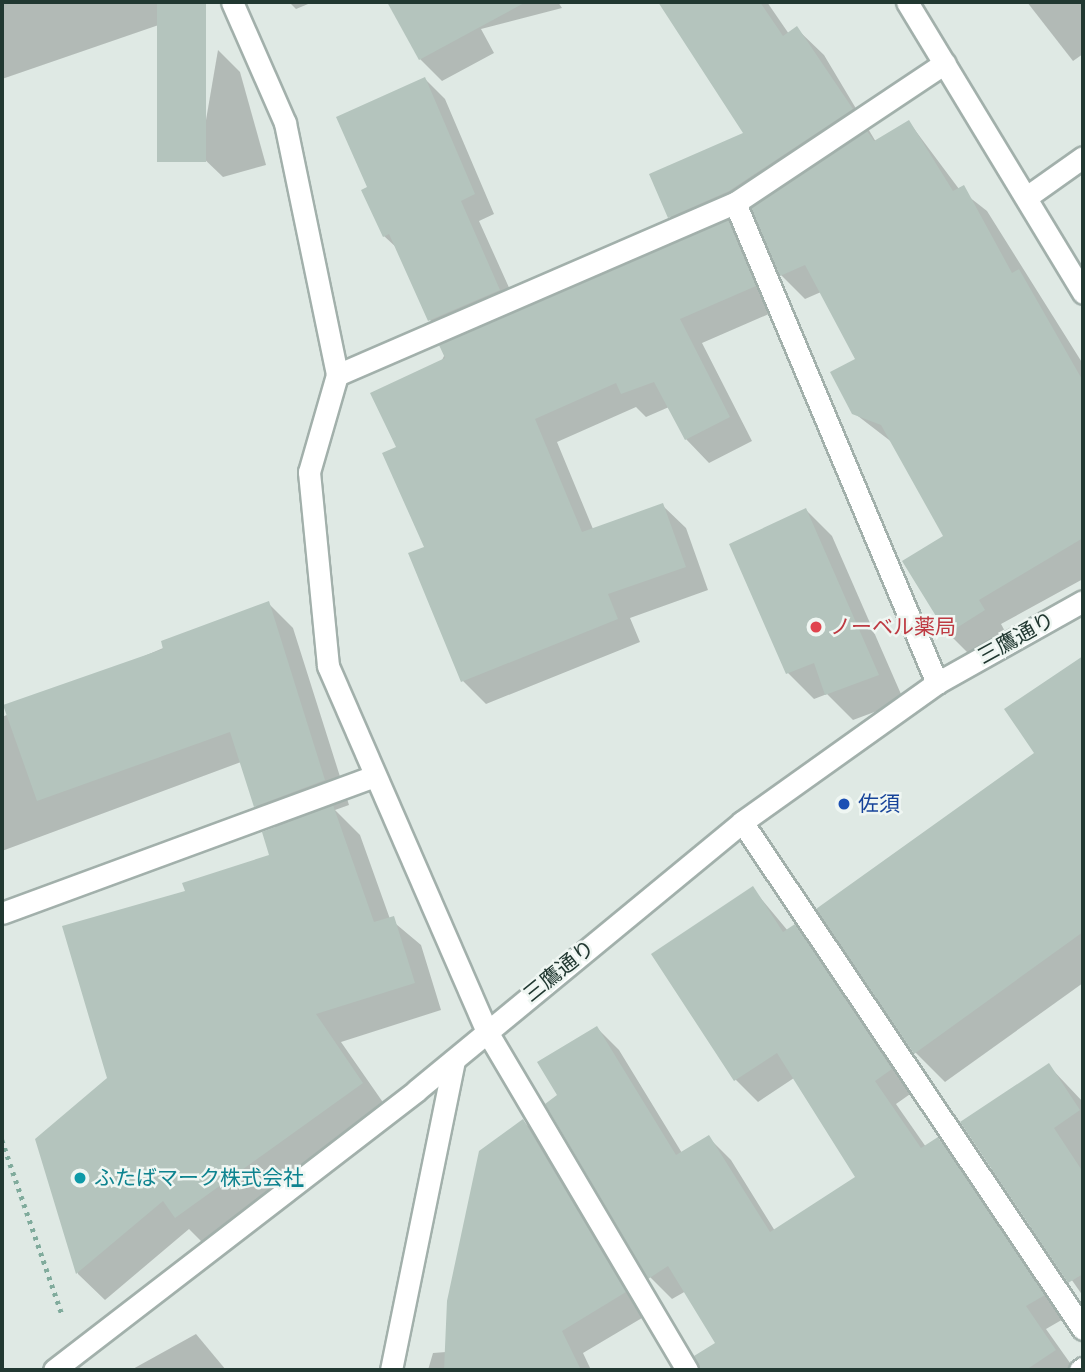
<!DOCTYPE html>
<html>
<head>
<meta charset="utf-8">
<style>
  body { margin:0 }
  #map { position:relative; width:1085px; height:1372px; overflow:hidden; background:#dfe9e4; font-family:"Fira Sans","Noto Sans JP",sans-serif }
  div>[style] { position:absolute }
  [style*='--x'] { left:calc(var(--x)*1px); top:calc(var(--y)*1px); width:calc(var(--w)*1px); rotate:calc(var(--a)*1deg) }
  .shadow>* { inset:0; background:#0003 }
  .building>* { inset:0; background:#b4c4bd; transform-origin:0 0 }
  .path>* { height:4.5px; margin-top:-2.25px; transform-origin:0; background:repeating-linear-gradient(90deg,#80ab9c 0 3.5px,transparent 0 8.5px) }
  .roads { filter:drop-shadow(2px 0 #a2b0ab) drop-shadow(-2px 0 #a2b0ab) drop-shadow(0 2px #a2b0ab) drop-shadow(0 -2px #a2b0ab) }
  .lane>* { height:21px; margin:-10.5px; padding:0 10.5px; transform-origin:10.5px; border-radius:10.5px; background:#fff }
  .street>* { height:21px; margin:-10.5px; padding:0 10.5px; transform-origin:10.5px; border-radius:10.5px; background:#fff }
  .secondary>* { height:21px; margin:-10.5px; padding:0 10.5px; transform-origin:10.5px; border-radius:10.5px; background:#fff }
  .dots>* { width:19px; height:19px; translate:-50% -50%; box-sizing:border-box; border:4px solid #eff6f2; border-radius:50% }
  span { translate:-50% -50%; white-space:nowrap; text-align:center; line-height:1.15; -webkit-text-stroke:5px #eff6f2; paint-order:stroke }
  .health-label { font-size:21px; color:#be3a42 }
  .left { translate:0 -50%; text-align:left }
  .street-label { font-size:21px; color:#213831 }
  .transit-label { font-size:21px; color:#164399 }
  .culture-label { font-size:21px; color:#0d838f }
  .frame { position:absolute; inset:0; border:4px solid #213831; pointer-events:none }
</style>
</head>
<body>
<div id="map">
  <div class="shadow">
    <i style="clip-path:polygon(2px 2px,173px 2px,179px 18px,2px 79px)"></i>
    <i style="clip-path:polygon(289px 2px,313px 2px,296px 9px)"></i>
    <i style="clip-path:polygon(389px 2px,558px 2px,562px 8px,481px 29px,494px 53px,442px 81px,420px 59px)"></i>
    <i style="clip-path:polygon(666px 2px,767px 2px,789px 34px,797px 29px,824px 55px,876px 142px,909px 122px,959px 189px,987px 211px,1083px 364px,1083px 579px,1001px 624px,1007px 635px,972px 657px,948px 633px,946px 536px,893px 443px,854px 413px,857px 360px,821px 292px,805px 299px,781px 275px,757px 217px,733px 228px,751px 246px,778px 310px,702px 343px,752px 441px,709px 463px,686px 439px,669px 407px,646px 417px,636px 407px,557px 442px,593px 529px,662px 505px,686px 528px,708px 590px,630px 618px,640px 642px,486px 704px,463px 681px,398px 448px,451px 342px,430px 320px,398px 249px,384px 236px,369px 188px,425px 79px,445px 99px,494px 214px,479px 221px,520px 312px,691px 238px,670px 217px,746px 134px,662px 5px)"></i>
    <i style="clip-path:polygon(1027px 2px,1083px 2px,1083px 54px,1073px 61px)"></i>
    <i style="clip-path:polygon(218px 50px,240px 72px,266px 165px,223px 177px,200px 155px)"></i>
    <i style="clip-path:polygon(806px 510px,832px 536px,904px 701px,853px 720px,827px 694px,814px 699px,788px 673px)"></i>
    <i style="clip-path:polygon(268px 603px,293px 628px,349px 805px,335px 810px,360px 835px,390px 919px,421px 945px,441px 1010px,341px 1042px,389px 1111px,204px 1244px,189px 1229px,105px 1300px,78px 1274px,37px 1140px,109px 1078px,188px 893px,271px 856px,277px 828px,255px 806px,241px 762px,2px 851px,2px 717px)"></i>
    <i style="clip-path:polygon(1083px 658px,1083px 983px,945px 1082px,915px 1052px,1036px 753px)"></i>
    <i style="clip-path:polygon(753px 889px,788px 931px,795px 926px,817px 948px,913px 1092px,896px 1104px,926px 1147px,938px 1139px,960px 1161px,1065px 1318px,1046px 1329px,1075px 1370px,718px 1370px,705px 1351px,718px 1343px,686px 1291px,672px 1299px,650px 1277px,560px 1095px,597px 1028px,619px 1050px,682px 1153px,709px 1138px,731px 1160px,775px 1231px,857px 1177px,794px 1078px,758px 1102px,736px 1080px)"></i>
    <i style="clip-path:polygon(1049px 1066px,1083px 1102px,1083px 1296px,962px 1123px)"></i>
    <i style="clip-path:polygon(523px 1121px,545px 1143px,647px 1315px,583px 1353px,591px 1370px,428px 1370px,433px 1353px,446px 1352px)"></i>
    <i style="clip-path:polygon(196px 1334px,226px 1370px,131px 1370px)"></i>
  </div>
  <div class="building">
    <i style="left:157px;top:2px;width:49px;height:160px"></i>
    <i style="clip-path:polygon(387px 2px,526px 2px,419px 60px)"></i>
    <i style="clip-path:polygon(658px 2px,760px 2px,783px 36px,797px 26px,853px 109px,729px 191px,668px 218px,649px 174px,743px 133px)"></i>
    <i style="clip-path:polygon(425px 77px,475px 194px,461px 201px,500px 290px,428px 321px,389px 234px,383px 237px,361px 190px,367px 187px,336px 117px)"></i>
    <i style="clip-path:polygon(909px 120px,953px 191px,964px 185px,1012px 273px,1019px 269px,1083px 381px,1083px 538px,979px 600px,985px 610px,947px 634px,902px 561px,943px 536px,881px 425px,852px 414px,830px 372px,855px 359px,805px 265px,780px 276px,751px 208px,867px 131px,874px 141px)"></i>
    <i style="clip-path:polygon(728px 220px,756px 286px,680px 319px,730px 417px,685px 440px,654px 382px,621px 394px,616px 383px,535px 419px,582px 532px,663px 503px,686px 567px,608px 594px,618px 619px,461px 682px,408px 553px,424px 547px,382px 453px,396px 447px,370px 393px,445px 358px,439px 345px)"></i>
    <i style="clip-path:polygon(806px 508px,879px 675px,825px 695px,814px 663px,786px 674px,729px 544px)"></i>
    <i style="clip-path:polygon(269px 601px,325px 780px,254px 807px,230px 732px,37px 801px,3px 705px,163px 649px,161px 641px)"></i>
    <i style="clip-path:polygon(1083px 656px,1083px 932px,914px 1054px,816px 909px,1034px 753px,1004px 709px)"></i>
    <i style="clip-path:polygon(333px 805px,374px 922px,394px 916px,415px 983px,316px 1014px,363px 1083px,175px 1218px,163px 1201px,76px 1274px,35px 1139px,107px 1078px,62px 926px,185px 891px,182px 883px,269px 855px,262px 832px)"></i>
    <i style="clip-path:polygon(753px 886px,783px 932px,795px 924px,892px 1069px,875px 1081px,921px 1148px,938px 1137px,1045px 1295px,1026px 1306px,1056px 1350px,1026px 1370px,700px 1370px,694px 1356px,715px 1343px,668px 1266px,648px 1279px,545px 1104px,557px 1095px,537px 1062px,597px 1026px,676px 1155px,709px 1135px,770px 1232px,855px 1177px,777px 1053px,734px 1081px,651px 954px)"></i>
    <i style="clip-path:polygon(1049px 1063px,1080px 1110px,1054px 1128px,1083px 1172px,1083px 1274px,1068px 1283px,960px 1122px)"></i>
    <i style="clip-path:polygon(523px 1119px,626px 1292px,562px 1331px,581px 1370px,444px 1370px,447px 1301px,479px 1151px)"></i>
  </div>
  <div class="path">
    <i style="--x:2;--y:1140;--w:184;--a:71"></i>
  </div>
  <div class="roads">
    <div class="lane">
      <i style="--x:735;--y:203;--w:252;--a:-33.7"></i>
      <i style="--x:742;--y:822;--w:611;--a:56.08"></i>
      <i style="--x:486;--y:1030;--w:395;--a:59.4"></i>
      <i style="--x:1080;--y:1370;--w:4;--a:-34"></i>
    </div>
    <div class="street">
      <i style="--x:232;--y:2;--w:132;--a:66.3"></i>
      <i style="--x:285;--y:123;--w:257;--a:78.3"></i>
      <i style="--x:337;--y:375;--w:101;--a:106.1"></i>
      <i style="--x:309;--y:472;--w:195;--a:84.4"></i>
      <i style="--x:328;--y:666;--w:397;--a:66.5"></i>
      <i style="--x:1028;--y:196;--w:67;--a:-35.3"></i>
      <i style="--x:337;--y:375;--w:434;--a:-23.4"></i>
      <i style="--x:735;--y:203;--w:521;--a:67.18"></i>
      <i style="--x:2;--y:913;--w:394;--a:-20.2"></i>
      <i style="--x:391;--y:1370;--w:316;--a:-78.5"></i>
    </div>
    <div class="secondary">
      <i style="--x:907;--y:2;--w:340;--a:58.8"></i>
      <i style="--x:54;--y:1370;--w:458;--a:-37.6"></i>
      <i style="--x:417;--y:1090;--w:421;--a:-39.5"></i>
      <i style="--x:742;--y:822;--w:239;--a:-35.5"></i>
      <i style="--x:937;--y:683;--w:167;--a:-29.3"></i>
    </div>
  </div>
  <div class="dots">
    <i style="left:816px;top:627px;background:#e0444e"></i>
    <i style="left:844px;top:804px;background:#1a4fb4"></i>
    <i style="left:80px;top:1178px;background:#0f9aa8"></i>
  </div>
  <div class="health-label">
    <span class="left" style="left:830px;top:627px">ノーベル薬局</span>
  </div>
  <div class="street-label">
    <span style="left:1016px;top:638px;rotate:-29deg">三鷹通り</span>
    <span style="left:559px;top:971px;rotate:-39deg">三鷹通り</span>
  </div>
  <div class="transit-label">
    <span class="left" style="left:858px;top:804px">佐須</span>
  </div>
  <div class="culture-label">
    <span class="left" style="left:94px;top:1178px">ふたばマーク株式会社</span>
  </div>
  <div class="frame"></div>
</div>
</body>
</html>
